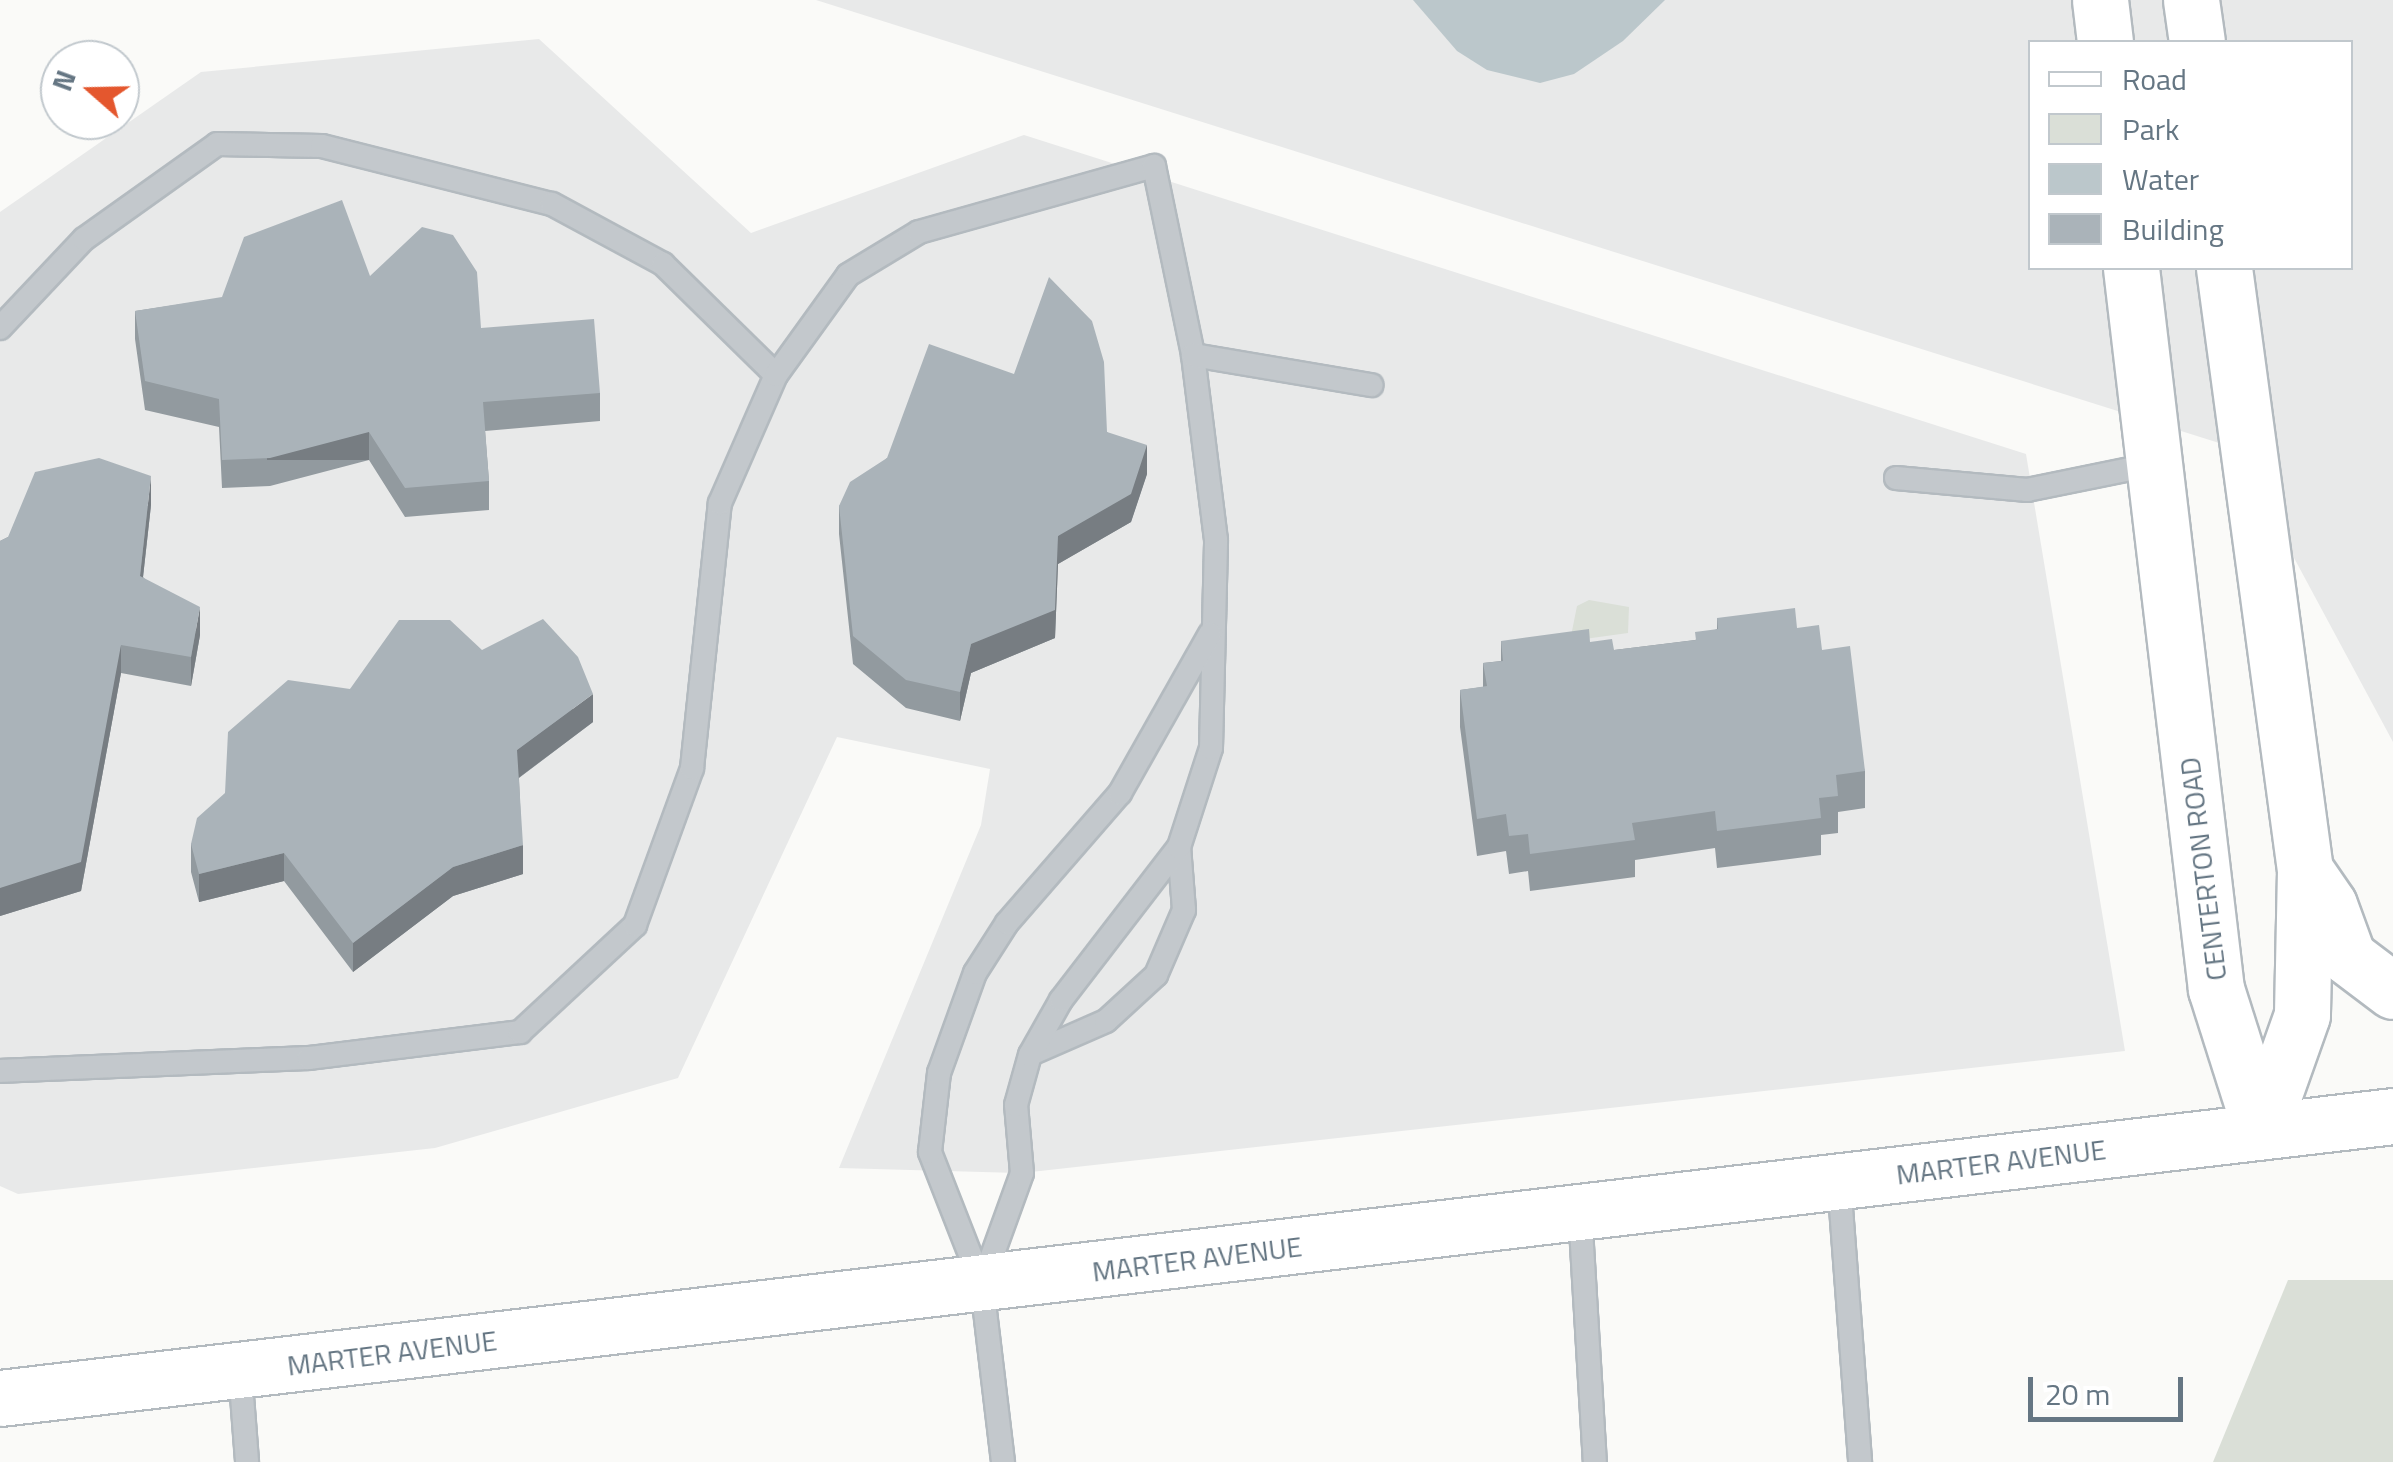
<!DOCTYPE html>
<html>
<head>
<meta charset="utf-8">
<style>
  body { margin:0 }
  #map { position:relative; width:2393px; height:1462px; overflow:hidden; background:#fafaf8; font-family:"Titillium Web",sans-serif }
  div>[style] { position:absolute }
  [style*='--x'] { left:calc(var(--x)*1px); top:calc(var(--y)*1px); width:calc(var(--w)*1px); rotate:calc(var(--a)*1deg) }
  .built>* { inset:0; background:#e8e9e9 }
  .green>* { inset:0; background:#dadfd7 }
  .water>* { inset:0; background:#bbc7cb }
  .roads { filter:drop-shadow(2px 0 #b3babf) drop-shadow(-2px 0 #b3babf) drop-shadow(0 2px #b3babf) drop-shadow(0 -2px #b3babf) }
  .lane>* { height:22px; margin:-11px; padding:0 11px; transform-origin:11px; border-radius:11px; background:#c3c8cc }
  .secondary>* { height:55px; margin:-27.5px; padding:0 27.5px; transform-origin:27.5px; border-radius:27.5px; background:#fff }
  .wall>* { inset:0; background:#929a9f }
  .shaded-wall>* { inset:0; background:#777d82; transform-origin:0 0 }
  .building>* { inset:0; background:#aab3b9 }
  span { translate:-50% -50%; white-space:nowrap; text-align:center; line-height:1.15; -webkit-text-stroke:10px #fff; paint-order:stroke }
  .street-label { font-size:28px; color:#657683 }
  .legend { position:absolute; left:2028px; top:40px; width:325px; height:230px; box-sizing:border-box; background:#fff; border:2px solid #c1c8cd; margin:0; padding:12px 18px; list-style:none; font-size:30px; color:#657683 }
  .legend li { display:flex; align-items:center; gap:20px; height:50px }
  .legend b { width:50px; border:2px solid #c1c8cd }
  .north { position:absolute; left:40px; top:40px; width:100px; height:100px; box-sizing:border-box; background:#fff; border:2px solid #c1c8cd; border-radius:50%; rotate:290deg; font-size:28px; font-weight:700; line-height:40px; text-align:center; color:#657683 }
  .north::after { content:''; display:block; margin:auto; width:35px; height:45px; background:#e4572e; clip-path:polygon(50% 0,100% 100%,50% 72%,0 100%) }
  .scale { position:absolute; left:2028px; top:1377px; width:155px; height:45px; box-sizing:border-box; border:5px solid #657683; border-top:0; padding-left:12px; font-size:30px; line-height:35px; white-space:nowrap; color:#657683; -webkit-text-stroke:8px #fff; paint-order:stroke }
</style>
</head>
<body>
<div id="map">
  <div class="built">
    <i style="clip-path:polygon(evenodd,816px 0,2393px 0,2393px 742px,2235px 448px,816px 0,2030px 42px,2350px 42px,2350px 268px,2030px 268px,2030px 42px)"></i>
    <i style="clip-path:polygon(539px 39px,751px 233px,1024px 135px,2026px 454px,2125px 1051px,1022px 1173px,839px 1168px,981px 825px,990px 769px,837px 737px,678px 1078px,435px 1148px,18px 1194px,0 1186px,0 212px,201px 72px)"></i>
  </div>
  <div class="green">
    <i style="clip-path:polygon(1589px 600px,1629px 607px,1628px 633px,1570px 641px,1577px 606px)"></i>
    <i style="clip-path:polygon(2288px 1280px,2393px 1280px,2393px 1462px,2213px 1462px)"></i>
  </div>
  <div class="water">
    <i style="clip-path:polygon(1413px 0,1665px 0,1623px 41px,1574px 74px,1540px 83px,1487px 70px,1457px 51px)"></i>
  </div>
  <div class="roads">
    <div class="lane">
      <i style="--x:0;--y:328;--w:122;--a:-46.7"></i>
      <i style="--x:84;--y:239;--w:163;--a:-35.5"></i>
      <i style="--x:217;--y:144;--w:105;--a:1.1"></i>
      <i style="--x:322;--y:146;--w:237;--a:14.2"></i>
      <i style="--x:552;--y:204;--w:126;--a:28.4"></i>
      <i style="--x:663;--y:264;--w:158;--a:44.5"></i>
      <i style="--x:1896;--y:478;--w:132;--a:5.2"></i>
      <i style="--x:2027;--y:490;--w:131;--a:-11.5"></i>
      <i style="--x:1033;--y:1053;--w:80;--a:-23.7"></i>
      <i style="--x:1106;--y:1021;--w:68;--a:-42.6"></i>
      <i style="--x:1156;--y:975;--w:71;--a:-66.7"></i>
      <i style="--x:1184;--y:910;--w:63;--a:-94.5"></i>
      <i style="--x:0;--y:1071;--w:309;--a:-2.4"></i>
      <i style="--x:309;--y:1058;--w:213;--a:-7"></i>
      <i style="--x:520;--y:1032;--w:157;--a:-42.9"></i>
      <i style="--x:635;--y:925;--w:167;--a:-70"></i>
      <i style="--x:692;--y:768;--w:266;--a:-84"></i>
      <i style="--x:720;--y:503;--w:140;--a:-66.4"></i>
      <i style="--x:776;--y:375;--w:123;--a:-54.2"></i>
      <i style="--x:848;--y:275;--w:83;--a:-31.2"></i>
      <i style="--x:919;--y:232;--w:244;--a:-15.7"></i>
      <i style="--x:1154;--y:166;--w:193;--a:78.3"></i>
      <i style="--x:1839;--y:1181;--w:282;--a:85.7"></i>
      <i style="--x:1580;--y:1212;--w:250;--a:86.6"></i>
      <i style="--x:983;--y:1281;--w:115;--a:-70.1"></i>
      <i style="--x:1022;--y:1173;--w:68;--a:-95"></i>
      <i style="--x:1016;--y:1105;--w:52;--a:-74.4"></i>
      <i style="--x:1030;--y:1055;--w:63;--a:-60.6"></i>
      <i style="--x:1061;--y:1000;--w:193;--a:-52.4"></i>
      <i style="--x:1179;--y:847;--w:104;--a:-72.1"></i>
      <i style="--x:1211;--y:748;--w:208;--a:-88.6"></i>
      <i style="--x:1216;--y:540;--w:186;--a:-97.1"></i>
      <i style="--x:1193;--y:355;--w:181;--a:9.6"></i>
      <i style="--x:240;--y:1370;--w:92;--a:85.6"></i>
      <i style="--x:1003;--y:1462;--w:178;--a:-96.8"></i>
      <i style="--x:982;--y:1285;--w:143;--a:-111.4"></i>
      <i style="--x:930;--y:1152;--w:80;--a:-83.5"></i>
      <i style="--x:939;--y:1073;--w:106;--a:-70.2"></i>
      <i style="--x:975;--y:973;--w:59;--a:-57.4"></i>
      <i style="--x:1007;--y:923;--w:172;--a:-49"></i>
      <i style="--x:1120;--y:793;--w:183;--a:-60.5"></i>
    </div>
    <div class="secondary">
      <i style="--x:2100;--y:0;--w:42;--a:83.2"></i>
      <i style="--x:2191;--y:0;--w:42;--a:81.9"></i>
      <i style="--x:2131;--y:268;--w:726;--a:83.28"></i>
      <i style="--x:2216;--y:989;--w:149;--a:72.4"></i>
      <i style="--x:2224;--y:268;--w:607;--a:82.34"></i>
      <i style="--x:2305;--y:870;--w:145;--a:91.2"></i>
      <i style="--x:2302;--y:1015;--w:123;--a:109.5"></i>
      <i style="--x:2305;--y:870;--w:42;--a:55.6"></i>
      <i style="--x:2329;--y:905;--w:55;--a:69.9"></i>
      <i style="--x:2348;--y:957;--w:56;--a:37.1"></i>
      <i style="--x:0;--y:1398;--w:2410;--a:-6.72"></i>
    </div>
  </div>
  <div class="wall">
    <i style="clip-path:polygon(370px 276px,481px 328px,600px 393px,600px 421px,485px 431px,489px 481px,489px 510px,405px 517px,369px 460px,270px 486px,222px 488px,219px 427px,145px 410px,135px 339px,135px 311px)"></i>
    <i style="clip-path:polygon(1107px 432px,1147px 474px,1131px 522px,1058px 564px,1055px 638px,971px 673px,960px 721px,906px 708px,853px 664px,839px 534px,839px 506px,887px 458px)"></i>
    <i style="clip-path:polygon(151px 505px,143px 577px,200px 635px,191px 686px,121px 673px,81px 891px,0 916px,0 541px,8px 537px)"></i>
    <i style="clip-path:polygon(1717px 618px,1797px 628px,1822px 650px,1865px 771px,1865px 808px,1838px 812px,1838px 833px,1821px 835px,1821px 855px,1717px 868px,1715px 848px,1635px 860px,1635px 877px,1530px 891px,1528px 871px,1509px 874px,1506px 851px,1477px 856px,1460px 727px,1460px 690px,1483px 687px,1483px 663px,1501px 661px,1501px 641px,1590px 642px,1614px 650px,1695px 640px,1717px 629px)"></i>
    <i style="clip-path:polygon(482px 650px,593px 722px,519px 778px,523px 874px,453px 896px,353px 972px,284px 881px,199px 902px,191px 872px,191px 844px,350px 689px)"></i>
  </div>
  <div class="shaded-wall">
    <i style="left:369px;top:432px;width:28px;height:102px;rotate:90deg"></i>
    <i style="clip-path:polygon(1147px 445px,1147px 474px,1131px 522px,1058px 564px,1055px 638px,971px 673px,960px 721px,960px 692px,971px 644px,1058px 536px)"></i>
    <i style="clip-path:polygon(151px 476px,151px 505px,140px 604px,140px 576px)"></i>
    <i style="clip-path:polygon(200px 607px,200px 635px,191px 686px,191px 657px)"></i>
    <i style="clip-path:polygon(121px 645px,121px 673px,81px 891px,0 916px,0 888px)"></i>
    <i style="clip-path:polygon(593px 694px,593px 722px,517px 779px,517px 750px)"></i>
    <i style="clip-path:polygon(523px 845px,523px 874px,453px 896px,353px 972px,353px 943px,453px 867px)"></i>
    <i style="clip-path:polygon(284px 853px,284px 881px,199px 902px,199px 874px)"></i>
  </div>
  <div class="building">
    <i style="clip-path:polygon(342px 200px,370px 276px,422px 227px,453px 235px,477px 272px,481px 328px,594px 319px,600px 393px,483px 402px,489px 481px,405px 488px,369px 432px,270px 458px,222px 460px,219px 399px,145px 381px,135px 311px,222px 297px,244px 237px)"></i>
    <i style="clip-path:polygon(1049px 277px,1092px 321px,1104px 362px,1107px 432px,1147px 445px,1131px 494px,1058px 536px,1055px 610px,971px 644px,960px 692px,906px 680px,853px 636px,839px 506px,850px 482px,887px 458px,929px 344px,1014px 374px)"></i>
    <i style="clip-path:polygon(99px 458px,151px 476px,140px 576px,200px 607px,191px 657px,121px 645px,81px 862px,0 888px,0 541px,8px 537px,35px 472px)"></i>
    <i style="clip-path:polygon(1795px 608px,1797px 628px,1819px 625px,1822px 650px,1850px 646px,1865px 771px,1836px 775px,1838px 796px,1819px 798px,1821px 818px,1717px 831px,1715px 811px,1632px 823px,1635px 840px,1530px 854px,1528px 834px,1509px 836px,1506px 814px,1477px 819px,1460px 690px,1487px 686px,1483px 663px,1503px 661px,1501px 641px,1589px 629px,1590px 642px,1612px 639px,1614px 650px,1696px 640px,1695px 632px,1718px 629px,1717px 618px)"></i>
    <i style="clip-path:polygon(543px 619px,578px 657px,593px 694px,517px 750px,523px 845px,453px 867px,353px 943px,284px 853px,199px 874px,191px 844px,197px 818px,225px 793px,228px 732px,288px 680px,350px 689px,399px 620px,450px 620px,482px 650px)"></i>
  </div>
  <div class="street-label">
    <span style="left:2203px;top:869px;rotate:-97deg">CENTERTON ROAD</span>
    <span style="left:2001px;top:1162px;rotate:-7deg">MARTER AVENUE</span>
    <span style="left:1197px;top:1259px;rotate:-7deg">MARTER AVENUE</span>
    <span style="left:392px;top:1353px;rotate:-7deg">MARTER AVENUE</span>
  </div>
  <ul class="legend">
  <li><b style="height:12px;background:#fff"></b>Road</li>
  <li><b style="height:28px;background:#dadfd7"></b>Park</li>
  <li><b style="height:28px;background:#bbc7cb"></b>Water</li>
  <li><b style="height:28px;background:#aab3b9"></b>Building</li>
  </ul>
  <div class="north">N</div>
  <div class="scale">20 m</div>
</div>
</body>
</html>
